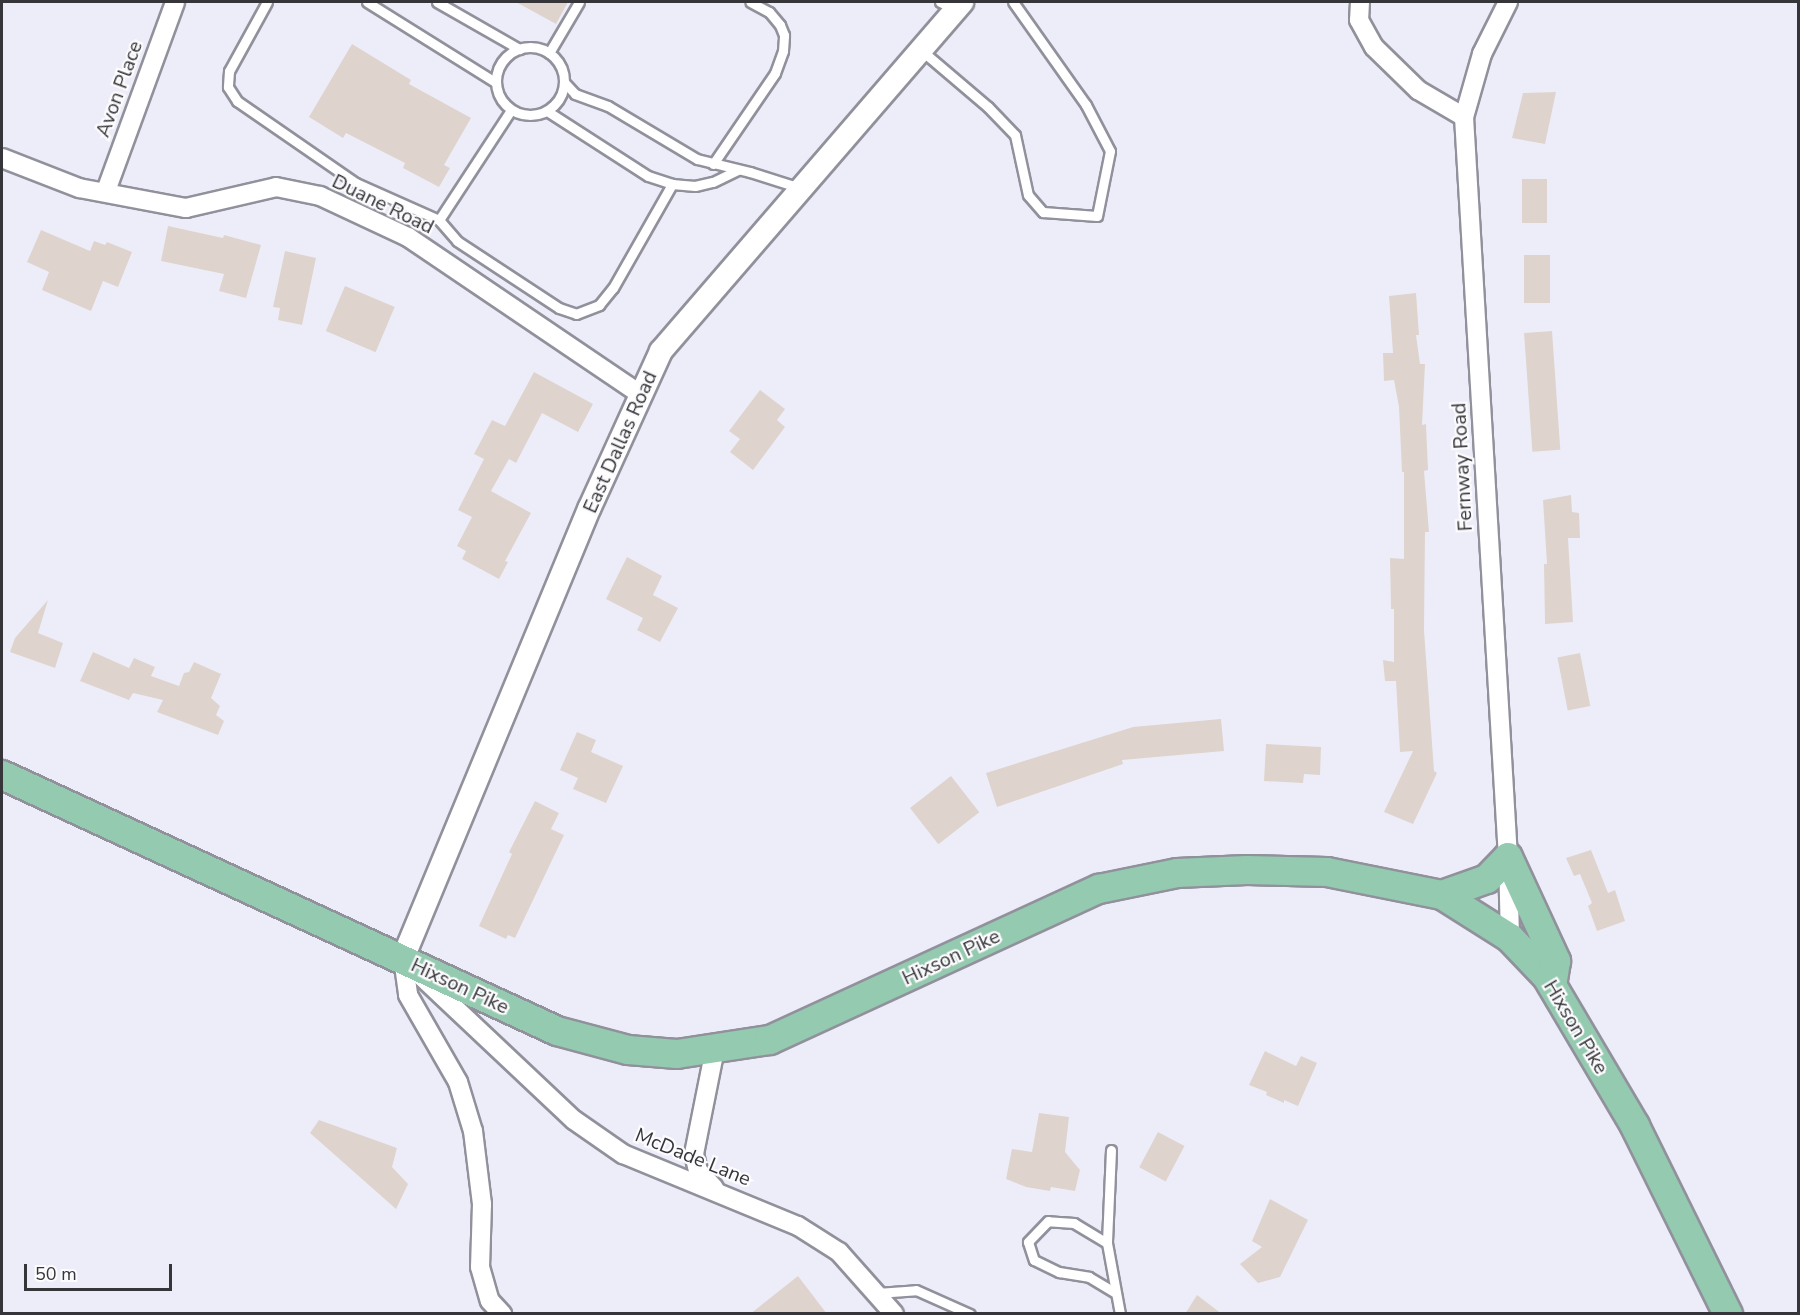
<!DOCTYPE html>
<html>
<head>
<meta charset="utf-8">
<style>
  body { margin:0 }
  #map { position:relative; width:1800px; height:1315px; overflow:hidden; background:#ededf9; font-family:"Nunito Sans",sans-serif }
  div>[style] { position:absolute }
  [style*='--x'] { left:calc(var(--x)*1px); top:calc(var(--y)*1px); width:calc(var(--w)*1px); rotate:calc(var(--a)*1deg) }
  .building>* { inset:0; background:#ded4cd; transform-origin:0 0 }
  .roads { filter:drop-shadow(2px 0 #91919c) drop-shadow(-2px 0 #91919c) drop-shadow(0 2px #91919c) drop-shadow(0 -2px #91919c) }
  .service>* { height:9px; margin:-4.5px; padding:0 4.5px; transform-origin:4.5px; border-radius:4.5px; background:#fff }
  .service>.ring { margin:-4.5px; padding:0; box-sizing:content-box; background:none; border:9px solid #fff; border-radius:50% }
  .minor>* { height:18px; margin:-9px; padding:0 9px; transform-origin:9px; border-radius:9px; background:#fff }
  .tertiary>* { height:22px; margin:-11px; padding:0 11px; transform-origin:11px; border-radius:11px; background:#fff }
  .primary>* { height:28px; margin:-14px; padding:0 14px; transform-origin:14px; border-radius:14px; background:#94caaf }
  span { translate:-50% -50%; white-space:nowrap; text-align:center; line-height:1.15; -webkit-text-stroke:4.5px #fcfcfe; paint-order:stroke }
  .street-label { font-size:20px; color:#36363a }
  .frame { position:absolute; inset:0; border:3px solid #36363a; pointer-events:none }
  .scale { position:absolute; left:24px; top:1264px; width:148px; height:27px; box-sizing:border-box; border:3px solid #36363a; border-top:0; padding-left:8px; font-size:18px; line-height:21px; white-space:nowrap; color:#36363a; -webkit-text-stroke:4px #fcfcfe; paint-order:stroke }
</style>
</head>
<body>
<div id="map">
  <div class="building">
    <i style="clip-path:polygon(516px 2px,568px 2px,556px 24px)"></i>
    <i style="clip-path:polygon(352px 44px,411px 80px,409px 84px,471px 118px,444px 165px,450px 168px,439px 187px,403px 168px,405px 163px,346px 133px,343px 138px,309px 117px)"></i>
    <i style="clip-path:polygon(1556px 92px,1545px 144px,1512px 138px,1523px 93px)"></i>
    <i style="left:1522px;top:179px;width:25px;height:44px"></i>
    <i style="clip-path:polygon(168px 226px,223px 238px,224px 235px,261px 245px,246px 298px,219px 291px,224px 274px,161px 261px)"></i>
    <i style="clip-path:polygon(41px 230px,90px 251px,94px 241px,105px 245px,107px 242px,132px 252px,118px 287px,103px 281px,91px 311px,42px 290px,49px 272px,27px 262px)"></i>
    <i style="clip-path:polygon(285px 251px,316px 258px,302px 325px,278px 320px,280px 308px,273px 307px)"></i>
    <i style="left:1524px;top:255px;width:26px;height:48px"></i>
    <i style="left:345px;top:286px;width:54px;height:49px;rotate:23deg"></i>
    <i style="clip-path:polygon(1416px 293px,1419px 335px,1416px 335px,1420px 364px,1425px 364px,1422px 425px,1426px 424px,1428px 470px,1424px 471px,1429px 532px,1425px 532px,1424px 630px,1434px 771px,1437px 773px,1413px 824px,1384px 812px,1413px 751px,1400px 752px,1396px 681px,1385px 681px,1383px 660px,1394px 662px,1394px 609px,1391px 609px,1390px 558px,1404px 559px,1404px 472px,1402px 472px,1399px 407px,1394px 380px,1384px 381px,1383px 353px,1393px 353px,1389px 296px)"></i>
    <i style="left:1552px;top:331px;width:119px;height:28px;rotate:86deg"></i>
    <i style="clip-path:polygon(534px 372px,593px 404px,578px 432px,542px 413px,516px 463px,509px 459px,491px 491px,531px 513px,505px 561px,508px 562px,499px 579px,462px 559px,466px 551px,457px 546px,472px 517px,458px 510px,484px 459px,474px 454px,492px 420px,505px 426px)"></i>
    <i style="clip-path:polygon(760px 390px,785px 409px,777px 420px,785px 427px,753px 470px,730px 452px,740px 439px,729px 431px)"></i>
    <i style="clip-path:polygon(1571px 495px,1572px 512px,1579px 513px,1580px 538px,1568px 538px,1573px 622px,1545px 624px,1544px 564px,1547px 564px,1543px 500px)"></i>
    <i style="clip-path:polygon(627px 557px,662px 576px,653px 595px,678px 608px,660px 642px,637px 630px,643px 618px,606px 599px)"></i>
    <i style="clip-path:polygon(48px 600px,38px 633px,63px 643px,55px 668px,10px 652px,15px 638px)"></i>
    <i style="clip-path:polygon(93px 652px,129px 668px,134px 658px,155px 667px,151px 676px,179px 686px,184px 673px,189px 672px,194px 662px,221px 674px,211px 698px,220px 706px,216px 715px,224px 721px,218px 735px,157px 712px,163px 700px,133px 693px,129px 700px,80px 681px)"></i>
    <i style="left:1580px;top:653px;width:54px;height:23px;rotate:79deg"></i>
    <i style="clip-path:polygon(1221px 719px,1224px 751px,1122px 760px,1123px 764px,997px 807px,986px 773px,1133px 727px)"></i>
    <i style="clip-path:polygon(577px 732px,596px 740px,591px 752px,623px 766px,606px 803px,573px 789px,578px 778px,560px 770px)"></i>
    <i style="clip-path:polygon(1266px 744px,1321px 747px,1320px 775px,1304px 774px,1303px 783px,1264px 781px)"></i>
    <i style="left:951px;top:776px;width:46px;height:52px;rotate:52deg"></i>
    <i style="clip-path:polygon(535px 801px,559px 813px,551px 829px,564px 835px,515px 938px,508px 935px,506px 939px,479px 926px,512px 854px,509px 852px)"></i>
    <i style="clip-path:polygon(1591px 850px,1608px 893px,1615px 890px,1625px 921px,1597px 931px,1588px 906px,1592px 903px,1580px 874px,1574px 876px,1566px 858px)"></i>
    <i style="clip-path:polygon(1265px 1051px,1296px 1066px,1301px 1056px,1317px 1063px,1298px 1106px,1284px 1100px,1284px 1103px,1266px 1095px,1267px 1092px,1249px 1085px)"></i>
    <i style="clip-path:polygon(1039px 1113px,1069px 1117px,1065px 1152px,1080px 1170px,1075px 1191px,1051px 1187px,1050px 1191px,1026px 1187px,1006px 1179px,1012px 1149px,1032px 1152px)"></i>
    <i style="clip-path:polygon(319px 1120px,397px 1148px,392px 1167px,408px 1184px,396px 1209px,310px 1133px)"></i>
    <i style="left:1158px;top:1132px;width:30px;height:40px;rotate:28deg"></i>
    <i style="clip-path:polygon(1270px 1199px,1308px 1220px,1280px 1277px,1258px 1283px,1240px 1264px,1262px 1247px,1252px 1241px)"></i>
    <i style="clip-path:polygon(798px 1276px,827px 1314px,750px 1314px)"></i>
    <i style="clip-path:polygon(1197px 1295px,1222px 1314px,1185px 1314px)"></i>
  </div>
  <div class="roads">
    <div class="service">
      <i style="--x:267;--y:2;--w:79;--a:118.8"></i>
      <i style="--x:229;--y:71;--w:16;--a:94"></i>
      <i style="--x:228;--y:87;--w:17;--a:57"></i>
      <i style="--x:237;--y:101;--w:145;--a:34.6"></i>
      <i style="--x:356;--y:183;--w:91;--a:24"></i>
      <i style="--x:439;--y:220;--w:28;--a:49"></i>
      <i style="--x:457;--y:241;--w:122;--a:33.3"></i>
      <i style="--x:559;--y:308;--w:18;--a:19"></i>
      <i style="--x:576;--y:314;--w:25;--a:-21"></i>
      <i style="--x:599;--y:305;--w:22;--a:-51"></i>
      <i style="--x:613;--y:288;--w:120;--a:-60.4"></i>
      <i style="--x:367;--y:2;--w:151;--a:32"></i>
      <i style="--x:437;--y:2;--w:95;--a:29.8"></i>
      <i style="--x:940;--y:2;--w:17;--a:25"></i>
      <i class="ring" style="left:496px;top:47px;width:59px;height:59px"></i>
      <i style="--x:921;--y:50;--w:88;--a:40.4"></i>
      <i style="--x:988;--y:107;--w:39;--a:46"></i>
      <i style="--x:1015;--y:135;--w:61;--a:77.8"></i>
      <i style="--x:1028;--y:195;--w:23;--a:49"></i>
      <i style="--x:1043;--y:212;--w:54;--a:4.2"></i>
      <i style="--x:1097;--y:216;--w:66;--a:-78.7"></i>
      <i style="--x:1110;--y:151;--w:52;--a:-117.6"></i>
      <i style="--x:1086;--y:105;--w:126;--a:-125.3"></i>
      <i style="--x:549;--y:53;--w:59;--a:-59.5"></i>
      <i style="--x:564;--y:82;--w:16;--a:47"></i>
      <i style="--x:575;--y:94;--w:35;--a:20"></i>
      <i style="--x:608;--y:106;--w:104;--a:30.8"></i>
      <i style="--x:697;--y:159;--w:55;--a:13.8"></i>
      <i style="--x:750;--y:172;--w:52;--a:17.7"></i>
      <i style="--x:547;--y:111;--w:120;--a:32.8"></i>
      <i style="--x:648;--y:176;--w:25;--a:18"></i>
      <i style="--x:672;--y:184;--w:23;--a:5"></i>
      <i style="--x:695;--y:186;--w:18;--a:-13"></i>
      <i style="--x:713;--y:182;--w:28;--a:-26"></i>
      <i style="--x:713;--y:164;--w:110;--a:-55.7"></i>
      <i style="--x:775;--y:73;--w:23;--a:-70"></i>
      <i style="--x:783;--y:51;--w:16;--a:-86"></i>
      <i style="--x:784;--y:35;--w:11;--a:-112"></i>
      <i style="--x:780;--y:25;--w:17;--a:-130"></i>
      <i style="--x:769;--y:12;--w:21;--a:-152"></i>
      <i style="--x:439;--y:220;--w:131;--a:-56.8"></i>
      <i style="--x:1111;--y:1150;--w:93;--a:92.5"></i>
      <i style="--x:1107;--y:1243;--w:72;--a:79.6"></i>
      <i style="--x:1107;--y:1243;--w:39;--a:-149"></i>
      <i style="--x:1074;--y:1223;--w:26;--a:-176"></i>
      <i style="--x:1048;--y:1221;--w:29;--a:134"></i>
      <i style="--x:1028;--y:1242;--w:19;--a:72"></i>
      <i style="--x:1034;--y:1260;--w:28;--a:26"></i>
      <i style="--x:1059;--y:1272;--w:30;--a:9"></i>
      <i style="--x:1089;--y:1277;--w:29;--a:31"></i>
      <i style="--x:877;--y:1293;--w:39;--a:-4"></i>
      <i style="--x:916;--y:1290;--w:59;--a:24"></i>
    </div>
    <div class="minor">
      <i style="--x:1360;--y:2;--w:18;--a:93"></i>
      <i style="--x:1359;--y:20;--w:31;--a:61"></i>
      <i style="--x:1374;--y:47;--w:62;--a:44.3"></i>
      <i style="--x:1418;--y:90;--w:53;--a:30.4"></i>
      <i style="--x:1508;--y:2;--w:58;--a:116.6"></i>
      <i style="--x:1482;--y:54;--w:66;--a:105.9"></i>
      <i style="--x:1464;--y:117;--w:741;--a:86.6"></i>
      <i style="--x:1508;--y:857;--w:81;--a:88.6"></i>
      <i style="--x:2;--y:158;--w:83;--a:21.3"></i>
      <i style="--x:79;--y:188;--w:109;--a:10.6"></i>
      <i style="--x:186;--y:208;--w:92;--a:-13.1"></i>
      <i style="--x:276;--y:187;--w:45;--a:11.6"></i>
      <i style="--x:320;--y:196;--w:97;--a:25"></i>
      <i style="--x:408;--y:237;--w:282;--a:34.1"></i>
      <i style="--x:106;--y:191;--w:201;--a:-69.9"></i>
      <i style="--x:403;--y:958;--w:37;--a:82"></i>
      <i style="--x:408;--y:995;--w:100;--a:60.1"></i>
      <i style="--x:458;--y:1082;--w:51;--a:73"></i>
      <i style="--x:473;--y:1131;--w:74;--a:83"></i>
      <i style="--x:482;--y:1204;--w:63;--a:91.8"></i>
      <i style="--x:480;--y:1267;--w:35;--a:74"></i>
      <i style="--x:490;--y:1301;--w:18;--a:47"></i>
      <i style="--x:421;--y:976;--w:210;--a:43.3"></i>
      <i style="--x:574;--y:1120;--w:60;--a:34.8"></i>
      <i style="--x:623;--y:1154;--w:189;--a:22.4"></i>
      <i style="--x:798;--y:1226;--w:49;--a:32.4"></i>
      <i style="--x:839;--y:1252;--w:83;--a:48.4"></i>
      <i style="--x:714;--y:1188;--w:23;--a:-133"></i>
      <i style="--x:698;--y:1171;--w:17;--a:-103"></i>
      <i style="--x:694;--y:1154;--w:107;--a:-78.7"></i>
    </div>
    <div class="tertiary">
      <i style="--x:403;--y:958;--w:488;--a:-67.5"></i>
      <i style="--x:590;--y:507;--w:171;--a:-65.5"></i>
      <i style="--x:661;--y:351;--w:461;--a:-49.2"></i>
    </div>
    <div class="primary">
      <i style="--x:2;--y:775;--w:611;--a:24.76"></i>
      <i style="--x:557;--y:1031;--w:73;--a:15"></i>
      <i style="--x:628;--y:1050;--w:49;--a:4.7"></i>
      <i style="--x:677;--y:1054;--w:94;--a:-8.6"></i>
      <i style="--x:770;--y:1040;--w:362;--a:-24.7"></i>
      <i style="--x:1099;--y:889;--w:80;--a:-11.6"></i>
      <i style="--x:1177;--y:873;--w:70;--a:-2.5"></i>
      <i style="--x:1247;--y:870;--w:80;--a:1.4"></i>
      <i style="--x:1327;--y:872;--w:117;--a:11.3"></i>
      <i style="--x:1442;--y:895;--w:80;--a:32.3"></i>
      <i style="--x:1510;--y:938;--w:54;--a:46.5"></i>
      <i style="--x:1547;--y:977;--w:173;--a:59.4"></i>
      <i style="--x:1635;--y:1126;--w:210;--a:63.7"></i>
      <i style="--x:1442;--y:895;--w:48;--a:-19.6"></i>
      <i style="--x:1487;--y:879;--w:30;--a:-46"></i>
      <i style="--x:1508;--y:857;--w:115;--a:65.2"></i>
      <i style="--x:1556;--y:961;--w:24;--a:99"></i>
    </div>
  </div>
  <div class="street-label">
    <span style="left:119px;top:89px;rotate:-70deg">Avon Place</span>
    <span style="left:383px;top:204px;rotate:26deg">Duane Road</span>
    <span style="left:620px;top:442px;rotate:-66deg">East Dallas Road</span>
    <span style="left:1462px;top:467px;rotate:-93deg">Fernway Road</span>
    <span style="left:951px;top:957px;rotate:-25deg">Hixson Pike</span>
    <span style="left:460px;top:986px;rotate:25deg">Hixson Pike</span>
    <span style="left:1576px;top:1027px;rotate:59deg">Hixson Pike</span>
    <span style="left:693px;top:1157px;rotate:22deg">McDade Lane</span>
  </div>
  <div class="frame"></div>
  <div class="scale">50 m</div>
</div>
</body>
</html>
